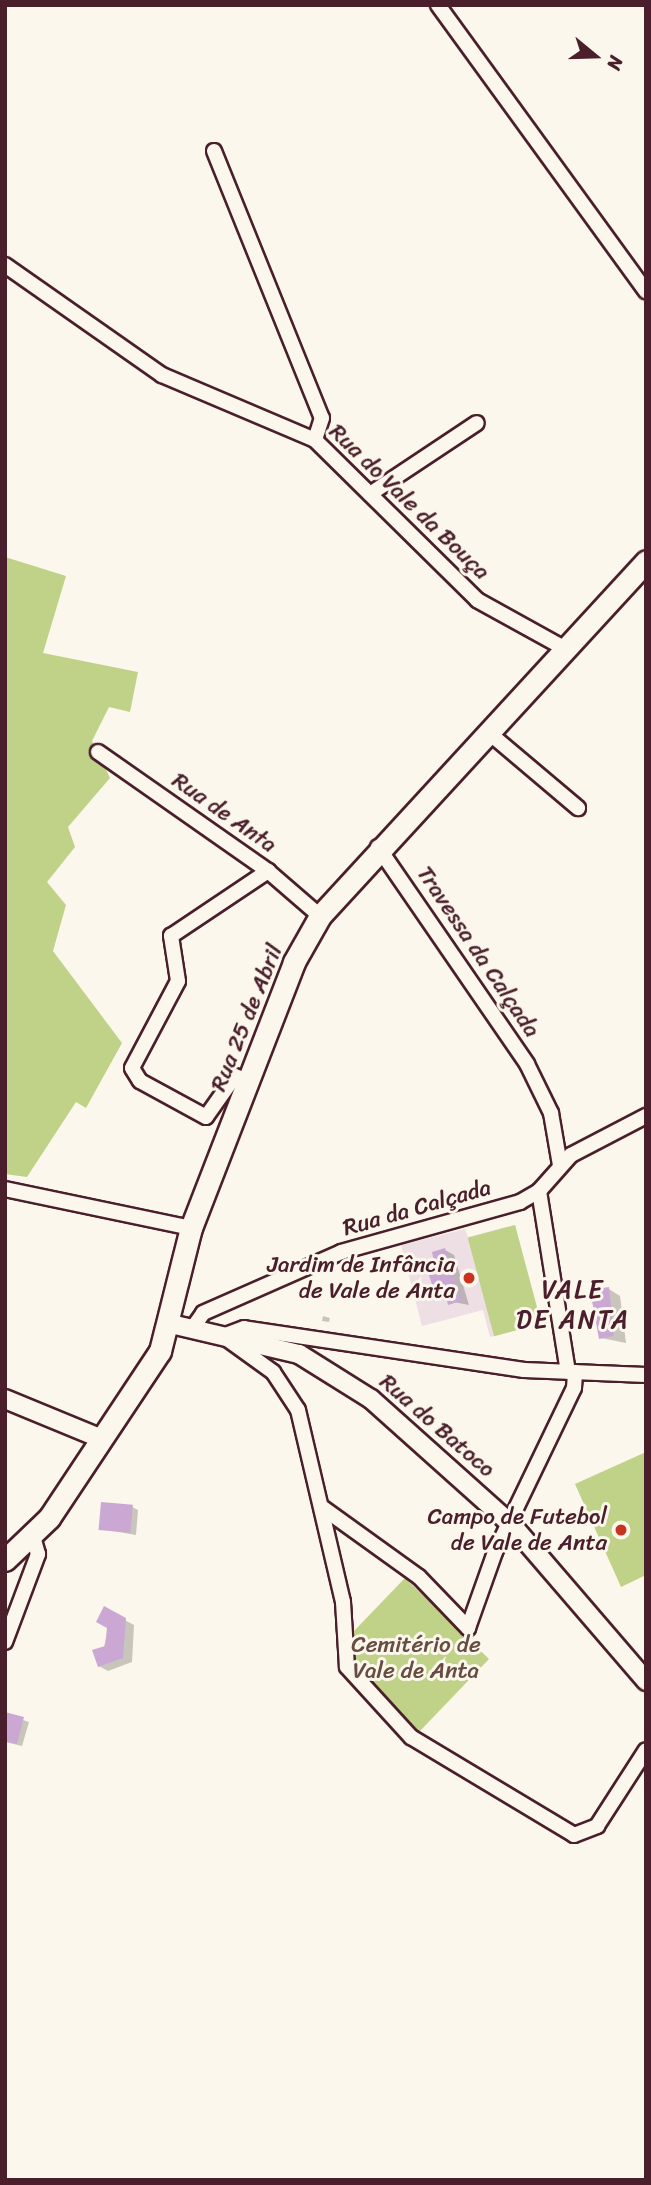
<!DOCTYPE html>
<html>
<head>
<meta charset="utf-8">
<style>
  body { margin:0 }
  #map { position:relative; width:651px; height:2185px; overflow:hidden; background:#fbf7ec; font-family:Sriracha,sans-serif }
  div>[style] { position:absolute }
  [style*='--x'] { left:calc(var(--x)*1px); top:calc(var(--y)*1px); width:calc(var(--w)*1px); rotate:calc(var(--a)*1deg) }
  .built>* { inset:0; background:#eddfe4 }
  .green>* { inset:0; background:#bfd288; transform-origin:0 0 }
  .shadow>* { inset:0; background:#0003 }
  .building>* { inset:0; background:#cba8d3; transform-origin:0 0 }
  .roads { filter:drop-shadow(2px 0 #4a1f2b) drop-shadow(-2px 0 #4a1f2b) drop-shadow(0 2px #4a1f2b) drop-shadow(0 -2px #4a1f2b) }
  .minor>* { height:14px; margin:-7px; padding:0 7px; transform-origin:7px; border-radius:7px; background:#fbf7ec }
  .tertiary>* { height:18px; margin:-9px; padding:0 9px; transform-origin:9px; border-radius:9px; background:#fbf7ec }
  .secondary>* { height:21px; margin:-10.5px; padding:0 10.5px; transform-origin:10.5px; border-radius:10.5px; background:#fbf7ec }
  .dots>* { width:19px; height:19px; translate:-50% -50%; box-sizing:border-box; border:4px solid #fbf7ec; border-radius:50% }
  span { translate:-50% -50%; white-space:nowrap; text-align:center; line-height:1.15; -webkit-text-stroke:6px #fbf7ec; paint-order:stroke }
  .street-label { font-size:23px; color:#4a1f2b }
  .poi-label { font-size:23px; color:#4a1f2b }
  .right { translate:-100% -50%; text-align:right }
  .park-label { font-size:23px; color:#674c42 }
  .quarter-label { font-size:26px; color:#4a1f2b; letter-spacing:2px }
  .frame { position:absolute; inset:0; border:7px solid #4a1f2b; pointer-events:none }
  .north { position:absolute; left:560px; top:21px; width:70px; height:70px; -webkit-text-stroke:5px #fbf7ec; paint-order:stroke; rotate:109deg; font-size:19px; font-weight:700; line-height:28px; text-align:center; color:#4a1f2b }
  .north::after { content:''; display:block; margin:auto; width:24px; height:32px; background:#4a1f2b; clip-path:polygon(50% 0,100% 100%,50% 72%,0 100%) }
</style>
</head>
<body>
<div id="map">
  <div class="built">
    <i style="clip-path:polygon(515px 1225px,541px 1324px,490px 1337px,483px 1310px,422px 1326px,401px 1245px,465px 1229px,468px 1237px)"></i>
  </div>
  <div class="green">
    <i style="clip-path:polygon(5px 557px,66px 576px,43px 653px,138px 672px,130px 712px,109px 707px,92px 741px,110px 778px,68px 827px,75px 847px,47px 882px,66px 905px,53px 951px,122px 1043px,86px 1108px,76px 1102px,27px 1177px,5px 1174px)"></i>
    <i style="left:515px;top:1225px;width:102px;height:49px;rotate:75deg"></i>
    <i style="clip-path:polygon(646px 1452px,646px 1575px,621px 1587px,575px 1484px)"></i>
    <i style="clip-path:polygon(405px 1578px,489px 1659px,419px 1732px,367px 1682px,351px 1649px,354px 1631px)"></i>
  </div>
  <div class="shadow">
    <i style="clip-path:polygon(445px 1250px,454px 1255px,469px 1305px,438px 1299px,427px 1264px)"></i>
    <i style="clip-path:polygon(609px 1289px,620px 1296px,626px 1343px,601px 1338px)"></i>
    <i style="clip-path:polygon(323px 1316px,330px 1318px,329px 1322px,322px 1321px)"></i>
    <i style="clip-path:polygon(132px 1507px,138px 1510px,136px 1535px,101px 1529px)"></i>
    <i style="clip-path:polygon(104px 1609px,134px 1625px,132px 1662px,108px 1671px,99px 1666px,109px 1627px)"></i>
    <i style="clip-path:polygon(5px 1714px,29px 1722px,22px 1746px,5px 1742px)"></i>
  </div>
  <div class="building">
    <i style="clip-path:polygon(445px 1248px,461px 1301px,448px 1305px,446px 1297px,437px 1300px,425px 1263px,434px 1261px,432px 1252px)"></i>
    <i style="clip-path:polygon(609px 1287px,614px 1336px,599px 1339px,590px 1290px)"></i>
    <i style="left:101px;top:1502px;width:32px;height:28px;rotate:5deg"></i>
    <i style="clip-path:polygon(104px 1606px,126px 1618px,123px 1658px,98px 1667px,92px 1650px,105px 1646px,107px 1628px,96px 1622px)"></i>
    <i style="clip-path:polygon(5px 1712px,24px 1717px,17px 1744px,5px 1741px)"></i>
  </div>
  <div class="roads">
    <div class="minor">
      <i style="--x:438;--y:5;--w:354;--a:54"></i>
      <i style="--x:214;--y:151;--w:288;--a:68"></i>
      <i style="--x:322;--y:418;--w:23;--a:108"></i>
      <i style="--x:5;--y:265;--w:192;--a:35"></i>
      <i style="--x:162;--y:375;--w:166;--a:23"></i>
      <i style="--x:315;--y:440;--w:228;--a:44.6"></i>
      <i style="--x:477;--y:600;--w:99;--a:28.9"></i>
      <i style="--x:370;--y:494;--w:128;--a:-33.6"></i>
      <i style="--x:488;--y:732;--w:118;--a:40.2"></i>
      <i style="--x:98;--y:752;--w:208;--a:35"></i>
      <i style="--x:268;--y:871;--w:69;--a:40.9"></i>
      <i style="--x:378;--y:847;--w:263;--a:55.5"></i>
      <i style="--x:527;--y:1064;--w:55;--a:63.9"></i>
      <i style="--x:551;--y:1113;--w:53;--a:80.2"></i>
      <i style="--x:250;--y:1081;--w:16;--a:-162"></i>
      <i style="--x:235;--y:1076;--w:50;--a:125.3"></i>
      <i style="--x:206;--y:1117;--w:75;--a:-151.4"></i>
      <i style="--x:140;--y:1081;--w:15;--a:-122"></i>
      <i style="--x:132;--y:1068;--w:98;--a:-62.1"></i>
      <i style="--x:178;--y:981;--w:46;--a:-98.8"></i>
      <i style="--x:171;--y:936;--w:117;--a:-33.8"></i>
      <i style="--x:5;--y:1189;--w:190;--a:11.8"></i>
      <i style="--x:539;--y:1191;--w:183;--a:80.9"></i>
      <i style="--x:192;--y:1329;--w:19;--a:-55"></i>
      <i style="--x:203;--y:1313;--w:151;--a:-23.8"></i>
      <i style="--x:341;--y:1252;--w:186;--a:-15.6"></i>
      <i style="--x:520;--y:1202;--w:22;--a:-30"></i>
      <i style="--x:539;--y:1191;--w:48;--a:-48.4"></i>
      <i style="--x:571;--y:1155;--w:85;--a:-27.5"></i>
      <i style="--x:646;--y:1375;--w:122;--a:-177.7"></i>
      <i style="--x:524;--y:1370;--w:283;--a:-171.5"></i>
      <i style="--x:244;--y:1328;--w:22;--a:159"></i>
      <i style="--x:223;--y:1336;--w:62;--a:35.8"></i>
      <i style="--x:273;--y:1372;--w:45;--a:56.7"></i>
      <i style="--x:298;--y:1410;--w:197;--a:76.8"></i>
      <i style="--x:343;--y:1602;--w:65;--a:86.5"></i>
      <i style="--x:347;--y:1667;--w:95;--a:47.6"></i>
      <i style="--x:411;--y:1737;--w:190;--a:31"></i>
      <i style="--x:574;--y:1835;--w:25;--a:-21"></i>
      <i style="--x:597;--y:1826;--w:90;--a:-57.2"></i>
      <i style="--x:323;--y:1508;--w:118;--a:35.7"></i>
      <i style="--x:419;--y:1577;--w:71;--a:46.1"></i>
      <i style="--x:468;--y:1628;--w:81;--a:-70.4"></i>
      <i style="--x:495;--y:1552;--w:182;--a:-64.3"></i>
      <i style="--x:574;--y:1388;--w:16;--a:-86"></i>
      <i style="--x:5;--y:1642;--w:94;--a:-69.4"></i>
      <i style="--x:38;--y:1554;--w:18;--a:-106"></i>
    </div>
    <div class="tertiary">
      <i style="--x:171;--y:1324;--w:131;--a:13.2"></i>
      <i style="--x:299;--y:1354;--w:85;--a:32"></i>
      <i style="--x:371;--y:1399;--w:189;--a:41.8"></i>
      <i style="--x:512;--y:1525;--w:206;--a:49.3"></i>
      <i style="--x:5;--y:1399;--w:105;--a:22.4"></i>
    </div>
    <div class="secondary">
      <i style="--x:5;--y:1560;--w:61;--a:-43.7"></i>
      <i style="--x:49;--y:1518;--w:201;--a:-56.4"></i>
      <i style="--x:160;--y:1351;--w:127;--a:-75.9"></i>
      <i style="--x:191;--y:1228;--w:285;--a:-68.8"></i>
      <i style="--x:294;--y:962;--w:53;--a:-60.5"></i>
      <i style="--x:320;--y:916;--w:482;--a:-47.4"></i>
    </div>
  </div>
  <div class="dots">
    <i style="left:469px;top:1278px;background:#c8321e"></i>
    <i style="left:621px;top:1530px;background:#c8321e"></i>
  </div>
  <div class="street-label">
    <span style="left:409px;top:502px;rotate:44deg">Rua do Vale da Bouça</span>
    <span style="left:224px;top:813px;rotate:35deg">Rua de Anta</span>
    <span style="left:478px;top:952px;rotate:56deg">Travessa da Calçada</span>
    <span style="left:247px;top:1018px;rotate:-68deg">Rua 25 de Abril</span>
    <span style="left:417px;top:1208px;rotate:-16deg">Rua da Calçada</span>
    <span style="left:437px;top:1426px;rotate:41deg">Rua do Batoco</span>
  </div>
  <div class="poi-label">
    <span class="right" style="left:455px;top:1278px">Jardim de Infância<br>de Vale de Anta</span>
    <span class="right" style="left:607px;top:1530px">Campo de Futebol<br>de Vale de Anta</span>
  </div>
  <div class="park-label">
    <span style="left:416px;top:1658px">Cemitério de<br>Vale de Anta</span>
  </div>
  <div class="quarter-label">
    <span style="left:573px;top:1305px">VALE<br>DE ANTA</span>
  </div>
  <div class="frame"></div>
  <div class="north">N</div>
</div>
</body>
</html>
